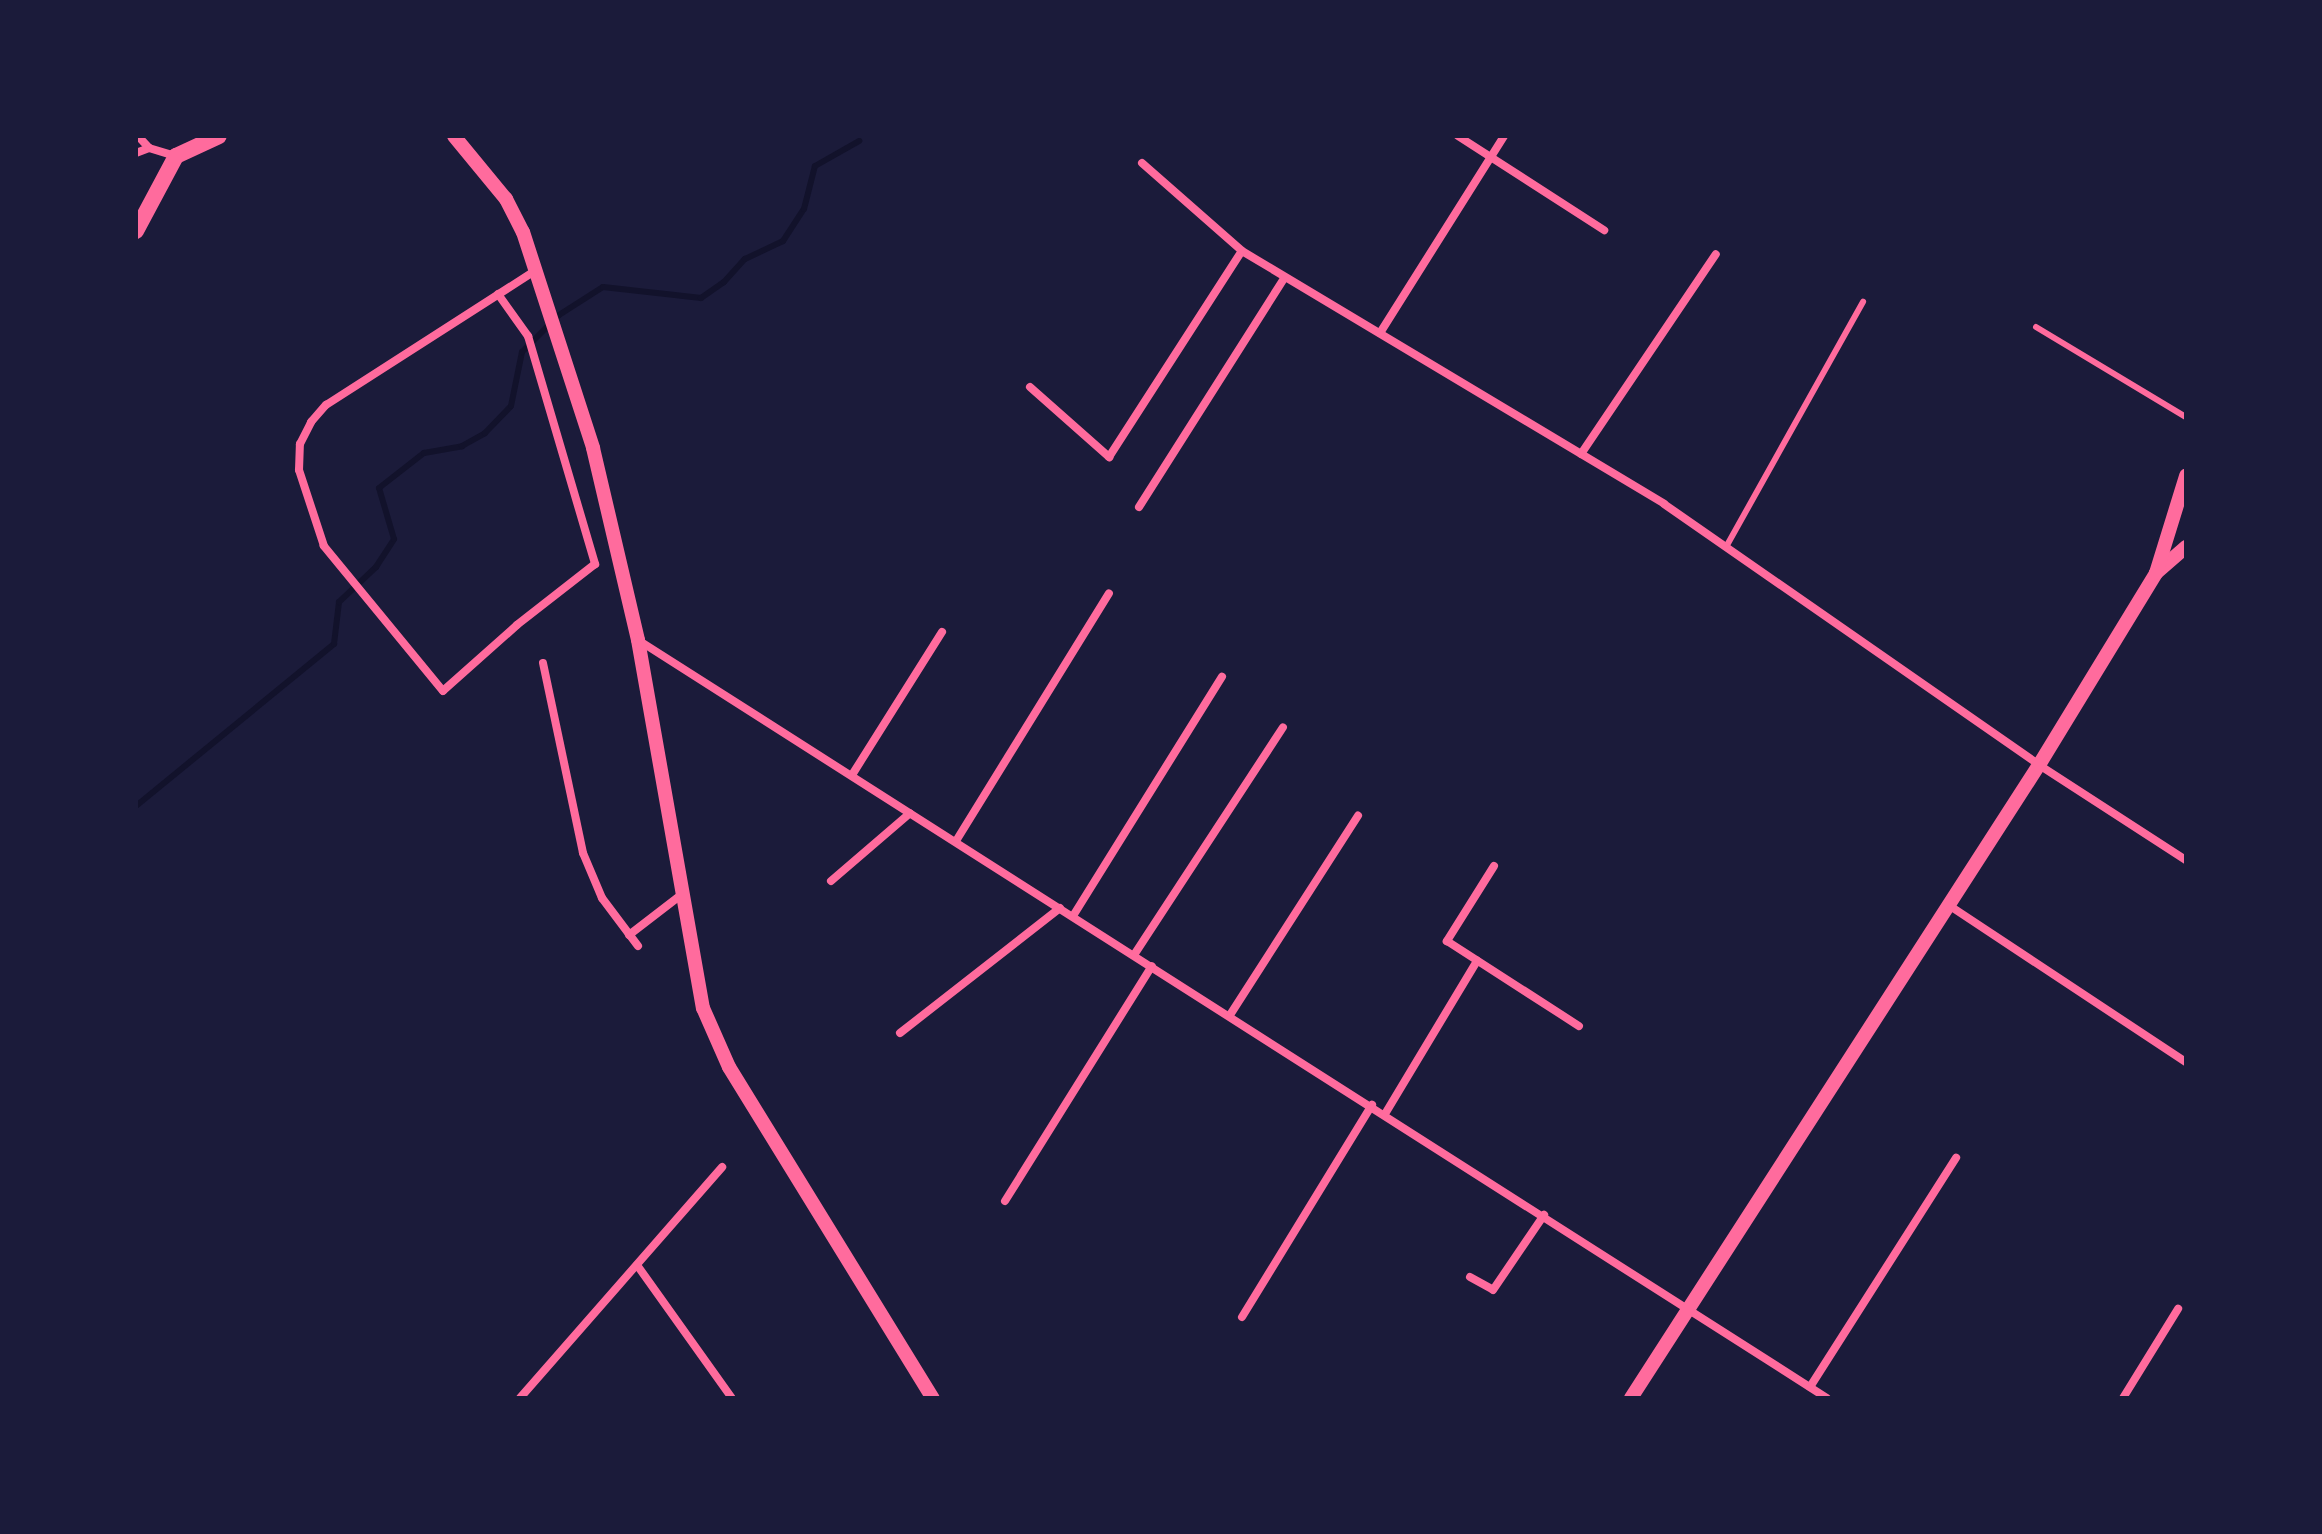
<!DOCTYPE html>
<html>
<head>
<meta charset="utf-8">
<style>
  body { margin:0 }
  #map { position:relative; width:2322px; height:1534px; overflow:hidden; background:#1b1b3a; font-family:"Titillium Web",sans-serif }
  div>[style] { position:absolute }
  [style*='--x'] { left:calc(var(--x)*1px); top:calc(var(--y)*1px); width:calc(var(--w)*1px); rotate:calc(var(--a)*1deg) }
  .stream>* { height:6px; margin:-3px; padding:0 3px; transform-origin:3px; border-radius:3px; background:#12122b }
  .service>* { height:6px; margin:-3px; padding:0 3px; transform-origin:3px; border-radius:3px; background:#ff6b9d }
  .minor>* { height:8px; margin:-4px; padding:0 4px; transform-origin:4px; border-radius:4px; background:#ff6b9d }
  .tertiary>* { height:14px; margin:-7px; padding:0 7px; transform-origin:7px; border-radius:7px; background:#ff6b9d }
  .secondary>* { height:16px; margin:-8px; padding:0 8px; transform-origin:8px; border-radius:8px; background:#ff6b9d }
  span { translate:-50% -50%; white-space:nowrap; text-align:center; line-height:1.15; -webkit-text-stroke:7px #1b1b3a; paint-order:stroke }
  .frame { position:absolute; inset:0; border:138px solid #1b1b3a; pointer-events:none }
</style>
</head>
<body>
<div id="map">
  <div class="stream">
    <i style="--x:136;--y:806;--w:256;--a:-39.3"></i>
    <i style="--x:334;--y:644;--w:42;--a:-83.2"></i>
    <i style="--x:339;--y:602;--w:51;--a:-43.4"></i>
    <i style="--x:376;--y:567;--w:33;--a:-57"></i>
    <i style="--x:394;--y:539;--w:53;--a:-106.4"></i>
    <i style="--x:379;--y:488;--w:57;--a:-37.9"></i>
    <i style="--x:424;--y:453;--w:39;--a:-10"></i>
    <i style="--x:462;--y:446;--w:26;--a:-29"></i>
    <i style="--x:485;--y:433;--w:37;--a:-46"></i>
    <i style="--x:511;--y:406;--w:55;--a:-78.5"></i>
    <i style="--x:522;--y:352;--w:52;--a:-45"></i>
    <i style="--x:559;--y:315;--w:52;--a:-32.5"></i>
    <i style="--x:603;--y:287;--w:99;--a:6.4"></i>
    <i style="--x:701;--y:298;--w:28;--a:-35"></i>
    <i style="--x:724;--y:282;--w:31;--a:-48"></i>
    <i style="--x:745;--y:259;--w:42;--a:-25.3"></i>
    <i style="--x:783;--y:241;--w:38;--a:-57"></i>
    <i style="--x:804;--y:209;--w:44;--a:-75.7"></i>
    <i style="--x:815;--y:166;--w:51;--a:-29.6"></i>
  </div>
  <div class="service">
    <i style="--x:2036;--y:327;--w:175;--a:31"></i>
    <i style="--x:1726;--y:547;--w:281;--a:-60.8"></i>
  </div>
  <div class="minor">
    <i style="--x:138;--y:136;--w:16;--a:47"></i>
    <i style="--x:1458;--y:136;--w:174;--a:32.8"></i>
    <i style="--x:136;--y:153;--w:14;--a:-21"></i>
    <i style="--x:149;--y:148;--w:28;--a:17"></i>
    <i style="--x:1142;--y:163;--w:133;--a:41.3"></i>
    <i style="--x:1242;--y:251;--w:492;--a:30.9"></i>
    <i style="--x:1664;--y:504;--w:457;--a:34.8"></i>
    <i style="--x:2039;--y:765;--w:175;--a:32.9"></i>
    <i style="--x:498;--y:294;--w:52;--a:54.5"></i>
    <i style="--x:528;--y:336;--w:238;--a:73.6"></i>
    <i style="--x:595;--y:564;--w:99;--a:142"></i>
    <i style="--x:517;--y:625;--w:99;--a:138.3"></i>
    <i style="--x:443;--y:691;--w:188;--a:-129.4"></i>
    <i style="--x:324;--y:546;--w:80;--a:-108.2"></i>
    <i style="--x:299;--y:470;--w:26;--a:-88"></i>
    <i style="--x:300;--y:444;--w:25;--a:-63"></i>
    <i style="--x:311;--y:422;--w:23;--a:-49"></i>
    <i style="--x:326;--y:405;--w:250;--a:-32.7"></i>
    <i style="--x:1380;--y:333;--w:233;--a:-57.8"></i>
    <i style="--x:1030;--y:387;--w:106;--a:41.5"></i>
    <i style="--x:1109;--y:457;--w:245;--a:-57.2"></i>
    <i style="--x:1581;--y:454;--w:241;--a:-56"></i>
    <i style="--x:1139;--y:507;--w:272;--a:-57.6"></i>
    <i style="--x:638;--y:640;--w:1410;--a:32.52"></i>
    <i style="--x:543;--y:663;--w:194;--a:78.1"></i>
    <i style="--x:583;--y:853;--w:49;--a:67.1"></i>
    <i style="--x:602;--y:898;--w:60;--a:53.1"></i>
    <i style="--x:852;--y:775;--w:169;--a:-57.8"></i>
    <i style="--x:956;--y:841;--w:291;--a:-58.3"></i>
    <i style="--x:1494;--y:866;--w:89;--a:122.1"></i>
    <i style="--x:1447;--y:941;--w:157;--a:32.8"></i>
    <i style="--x:831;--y:881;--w:104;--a:-40.7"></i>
    <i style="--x:1947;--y:904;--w:287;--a:33.5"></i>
    <i style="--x:1073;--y:916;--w:282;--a:-58.1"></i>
    <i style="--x:629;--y:935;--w:66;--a:-37.6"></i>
    <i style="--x:1134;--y:955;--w:272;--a:-56.8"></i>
    <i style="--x:1230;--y:1015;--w:237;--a:-57.3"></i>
    <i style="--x:900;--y:1033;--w:203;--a:-38"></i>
    <i style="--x:1385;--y:1114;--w:179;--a:-59"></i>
    <i style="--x:1005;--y:1201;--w:277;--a:-58"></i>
    <i style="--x:637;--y:1265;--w:163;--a:54.5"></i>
    <i style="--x:1470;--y:1277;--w:26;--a:29"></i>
    <i style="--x:1493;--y:1290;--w:91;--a:-55.8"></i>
    <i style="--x:1242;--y:1317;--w:249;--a:-58.5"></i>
    <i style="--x:1810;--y:1387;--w:272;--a:-57.5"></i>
    <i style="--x:520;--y:1398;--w:307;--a:-48.8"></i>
    <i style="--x:2123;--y:1398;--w:105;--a:-58.3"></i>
  </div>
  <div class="tertiary">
    <i style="--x:454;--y:136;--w:82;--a:50.5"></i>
    <i style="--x:506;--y:199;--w:37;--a:63"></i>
    <i style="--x:523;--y:232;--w:227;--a:72"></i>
    <i style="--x:593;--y:448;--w:197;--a:76.8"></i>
    <i style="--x:638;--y:640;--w:374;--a:80"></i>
    <i style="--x:703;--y:1008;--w:64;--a:66.2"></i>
    <i style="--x:729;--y:1067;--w:389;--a:58.4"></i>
    <i style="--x:2156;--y:573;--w:40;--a:-41"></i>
    <i style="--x:1631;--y:1398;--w:753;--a:-57.2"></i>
    <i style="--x:2039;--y:765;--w:225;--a:-58.6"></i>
    <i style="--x:2156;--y:573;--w:102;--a:-72.8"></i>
  </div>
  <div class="secondary">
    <i style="--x:136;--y:231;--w:85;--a:-61.9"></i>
    <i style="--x:176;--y:156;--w:47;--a:-24.9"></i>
  </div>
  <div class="frame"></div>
</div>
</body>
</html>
